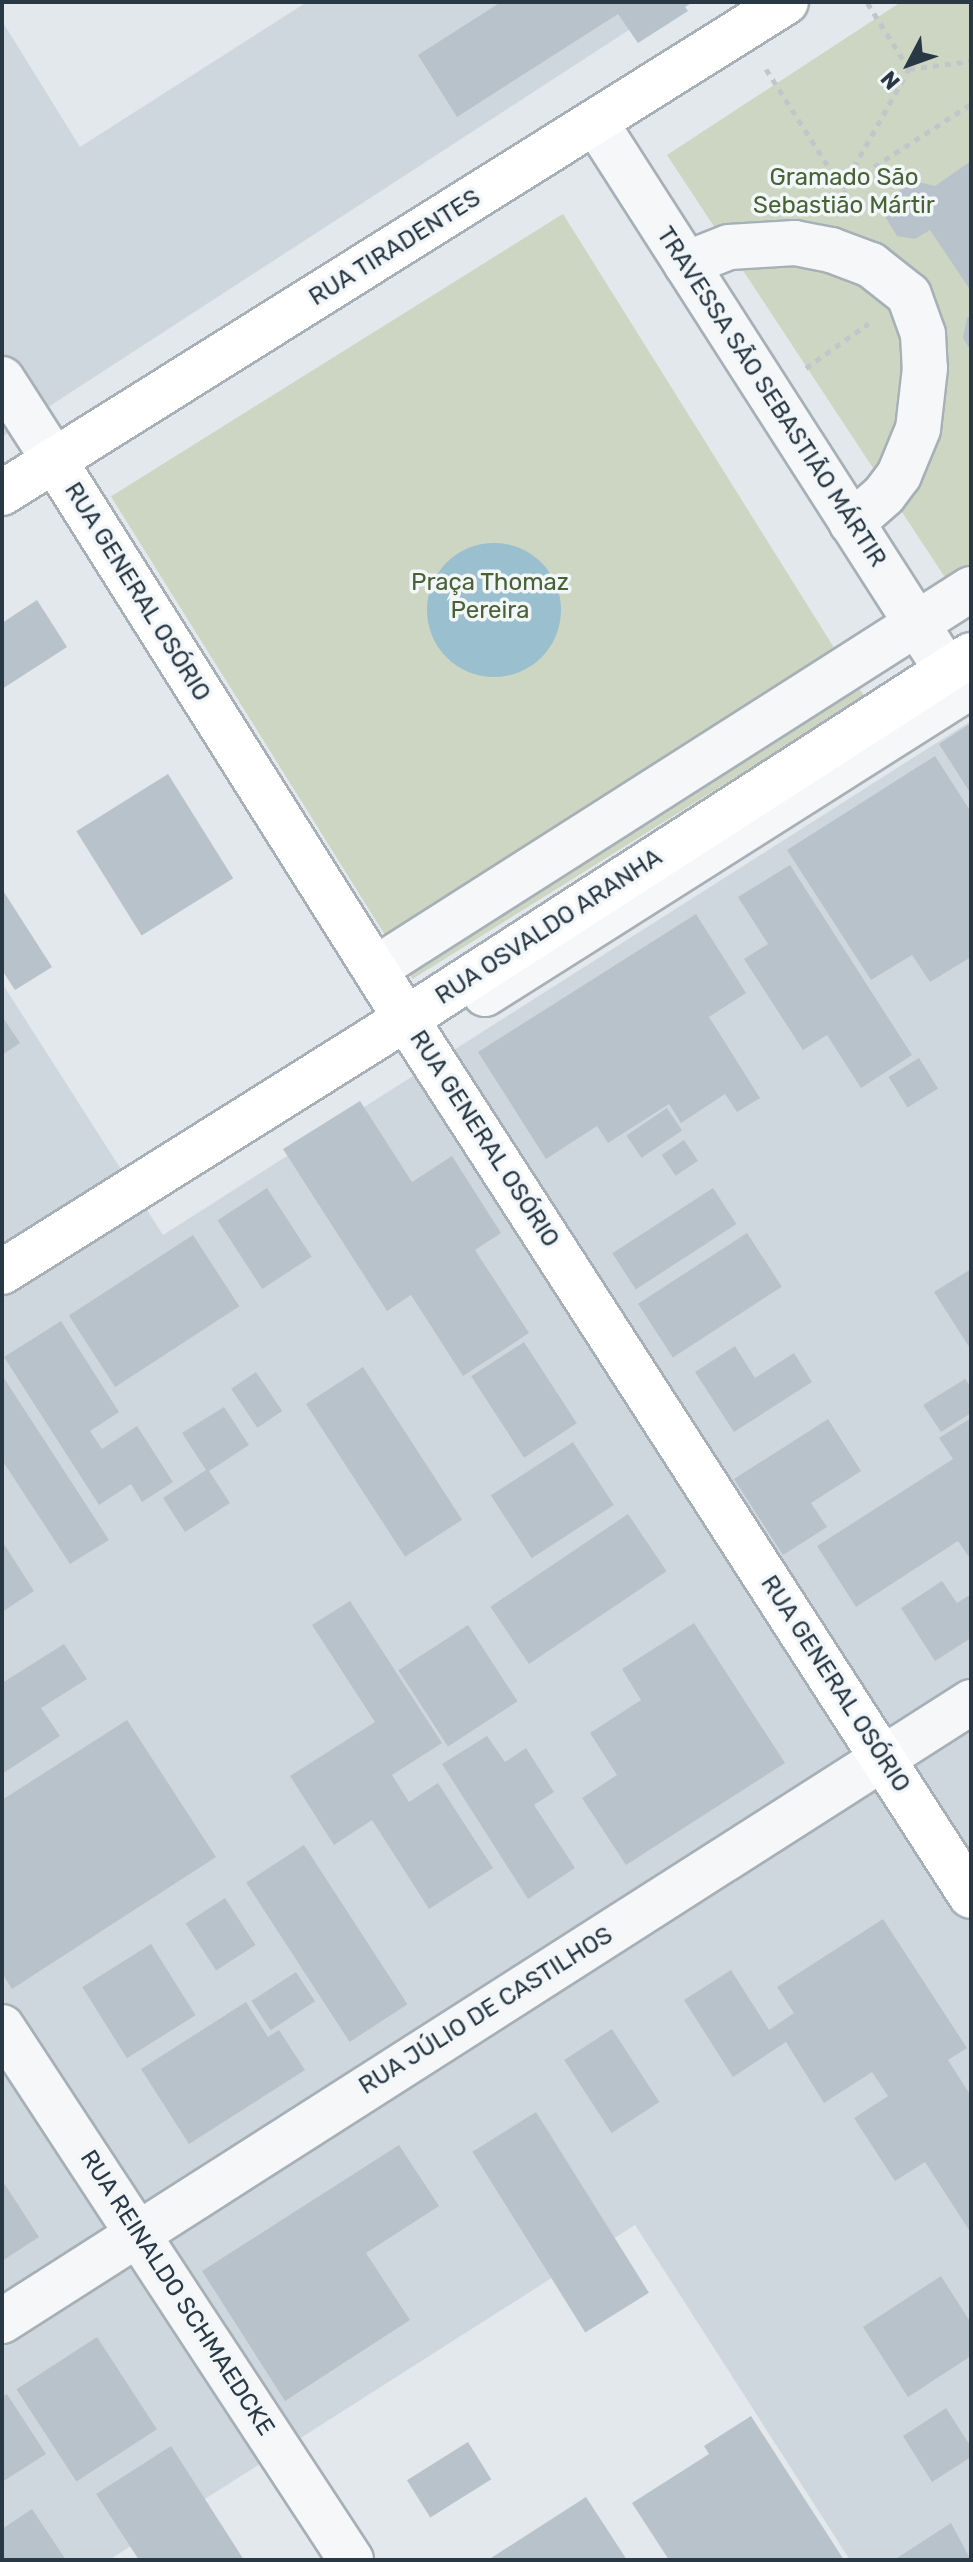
<!DOCTYPE html>
<html>
<head>
<meta charset="utf-8">
<style>
  body { margin:0 }
  #map { position:relative; width:973px; height:2562px; overflow:hidden; background:#e2e8eb; font-family:Rubik,sans-serif }
  div>[style] { position:absolute }
  [style*='--x'] { left:calc(var(--x)*1px); top:calc(var(--y)*1px); width:calc(var(--w)*1px); rotate:calc(var(--a)*1deg) }
  .built>* { inset:0; background:#cfd7de }
  .green>* { inset:0; background:#ccd6c2; transform-origin:0 0 }
  .water>* { inset:0; background:#9abfcf }
  .round { border-radius:50% }
  .building>* { inset:0; background:#b8c2ca; transform-origin:0 0 }
  .path>* { height:5px; margin-top:-2.5px; transform-origin:0; background:repeating-linear-gradient(90deg,#c0c6ca 0 6px,transparent 0 12px) }
  .roads { filter:drop-shadow(2px 0 #a6b0b6) drop-shadow(-2px 0 #a6b0b6) drop-shadow(0 2px #a6b0b6) drop-shadow(0 -2px #a6b0b6) }
  .minor>* { height:44px; margin:-22px; padding:0 22px; transform-origin:22px; border-radius:22px; background:#f5f7f9 }
  .major>* { height:44px; margin:-22px; padding:0 22px; transform-origin:22px; border-radius:22px; background:#fff }
  span { translate:-50% -50%; white-space:nowrap; text-align:center; line-height:1.15; -webkit-text-stroke:7px #f2f6f8; paint-order:stroke }
  .park-label { font-size:24px; color:#476234 }
  .street-label { font-size:24px; color:#283945 }
  .frame { position:absolute; inset:0; border:4px solid #283945; pointer-events:none }
  .north { position:absolute; left:869px; top:24px; width:80px; height:80px; -webkit-text-stroke:6px #f2f6f8; paint-order:stroke; rotate:229deg; font-size:22px; font-weight:700; line-height:32px; text-align:center; color:#283945 }
  .north::after { content:''; display:block; margin:auto; width:28px; height:36px; background:#283945; clip-path:polygon(50% 0,100% 100%,50% 72%,0 100%) }
</style>
</head>
<body>
<div id="map">
  <div class="built">
    <i style="clip-path:polygon(307px 2px,672px 2px,2px 437px,2px 21px,80px 147px)"></i>
    <i style="clip-path:polygon(971px 721px,971px 2560px,850px 2560px,635px 2225px,109px 2560px,2px 2560px,2px 983px,163px 1235px)"></i>
  </div>
  <div class="green">
    <i style="clip-path:polygon(901px 2px,971px 2px,971px 576px,952px 588px,667px 155px)"></i>
    <i style="left:563px;top:214px;width:569px;height:533px;rotate:58deg"></i>
  </div>
  <div class="water">
    <i class="round" style="left:427px;top:543px;width:134px;height:134px"></i>
  </div>
  <div class="building">
    <i style="clip-path:polygon(501px 2px,693px 2px,685px 7px,688px 11px,638px 43px,618px 14px,457px 117px,418px 55px)"></i>
    <i style="clip-path:polygon(971px 161px,971px 291px,930px 230px,915px 239px,897px 236px,884px 215px,890px 197px,914px 181px,935px 186px)"></i>
    <i style="clip-path:polygon(971px 315px,971px 351px,963px 338px,967px 318px)"></i>
    <i style="clip-path:polygon(37px 600px,67px 647px,2px 689px,2px 623px)"></i>
    <i style="clip-path:polygon(971px 723px,971px 794px,939px 744px)"></i>
    <i style="clip-path:polygon(935px 756px,971px 812px,971px 957px,930px 982px,912px 955px,871px 980px,787px 850px)"></i>
    <i style="left:168px;top:774px;width:123px;height:108px;rotate:58deg"></i>
    <i style="clip-path:polygon(790px 865px,912px 1055px,861px 1088px,827px 1035px,803px 1050px,744px 959px,768px 944px,738px 897px)"></i>
    <i style="clip-path:polygon(2px 889px,52px 967px,15px 990px,2px 970px)"></i>
    <i style="clip-path:polygon(696px 914px,746px 993px,709px 1017px,760px 1098px,737px 1112px,725px 1094px,681px 1123px,669px 1104px,608px 1143px,597px 1126px,546px 1159px,478px 1052px)"></i>
    <i style="clip-path:polygon(2px 1016px,20px 1043px,2px 1055px)"></i>
    <i style="left:919px;top:1058px;width:36px;height:36px;rotate:58deg"></i>
    <i style="clip-path:polygon(360px 1101px,412px 1182px,452px 1156px,501px 1233px,475px 1250px,529px 1333px,463px 1376px,411px 1295px,387px 1311px,283px 1149px)"></i>
    <i style="left:667px;top:1108px;width:27px;height:49px;rotate:56deg"></i>
    <i style="left:684px;top:1140px;width:25px;height:27px;rotate:56deg"></i>
    <i style="left:267px;top:1188px;width:82px;height:59px;rotate:57deg"></i>
    <i style="left:713px;top:1188px;width:43px;height:120px;rotate:57deg"></i>
    <i style="left:747px;top:1233px;width:64px;height:130px;rotate:57deg"></i>
    <i style="left:193px;top:1235px;width:85px;height:148px;rotate:57deg"></i>
    <i style="clip-path:polygon(971px 1269px,971px 1350px,934px 1292px)"></i>
    <i style="clip-path:polygon(61px 1321px,119px 1412px,90px 1431px,102px 1449px,137px 1426px,173px 1482px,142px 1502px,131px 1484px,99px 1505px,4px 1357px)"></i>
    <i style="left:524px;top:1342px;width:97px;height:63px;rotate:57deg"></i>
    <i style="clip-path:polygon(735px 1346px,755px 1378px,794px 1353px,812px 1382px,734px 1432px,695px 1372px)"></i>
    <i style="left:363px;top:1367px;width:182px;height:68px;rotate:57deg"></i>
    <i style="left:256px;top:1372px;width:47px;height:30px;rotate:56deg"></i>
    <i style="clip-path:polygon(2px 1375px,109px 1540px,70px 1564px,4px 1463px,2px 1464px)"></i>
    <i style="clip-path:polygon(965px 1379px,971px 1387px,971px 1413px,941px 1432px,923px 1405px)"></i>
    <i style="clip-path:polygon(224px 1407px,249px 1445px,209px 1471px,230px 1503px,185px 1532px,163px 1498px,206px 1470px,182px 1433px)"></i>
    <i style="clip-path:polygon(971px 1418px,971px 1560px,958px 1541px,856px 1607px,817px 1546px,953px 1459px,939px 1438px)"></i>
    <i style="clip-path:polygon(828px 1419px,861px 1471px,811px 1503px,827px 1527px,783px 1555px,734px 1479px)"></i>
    <i style="left:573px;top:1442px;width:75px;height:98px;rotate:57deg"></i>
    <i style="left:628px;top:1514px;width:69px;height:166px;rotate:56deg"></i>
    <i style="clip-path:polygon(2px 1541px,34px 1591px,2px 1612px)"></i>
    <i style="clip-path:polygon(942px 1581px,957px 1603px,971px 1594px,971px 1638px,935px 1661px,901px 1608px)"></i>
    <i style="clip-path:polygon(350px 1601px,442px 1743px,392px 1775px,409px 1802px,438px 1783px,493px 1868px,429px 1909px,372px 1820px,334px 1845px,290px 1776px,375px 1722px,312px 1625px)"></i>
    <i style="clip-path:polygon(694px 1623px,785px 1763px,626px 1865px,582px 1798px,617px 1775px,590px 1733px,641px 1700px,622px 1669px)"></i>
    <i style="left:468px;top:1625px;width:91px;height:83px;rotate:57deg"></i>
    <i style="clip-path:polygon(64px 1644px,87px 1679px,41px 1708px,60px 1736px,2px 1774px,2px 1683px)"></i>
    <i style="clip-path:polygon(127px 1720px,216px 1857px,12px 1989px,2px 1973px,2px 1800px)"></i>
    <i style="clip-path:polygon(487px 1736px,505px 1762px,526px 1748px,554px 1792px,534px 1805px,575px 1868px,528px 1899px,442px 1764px)"></i>
    <i style="left:304px;top:1845px;width:190px;height:69px;rotate:57deg"></i>
    <i style="left:225px;top:1898px;width:56px;height:47px;rotate:57deg"></i>
    <i style="clip-path:polygon(883px 1919px,967px 2048px,948px 2060px,971px 2096px,971px 2233px,925px 2162px,895px 2181px,854px 2118px,888px 2096px,872px 2072px,824px 2103px,786px 2042px,733px 2077px,684px 2000px,731px 1970px,769px 2030px,794px 2013px,777px 1987px)"></i>
    <i style="left:151px;top:1944px;width:84px;height:81px;rotate:58deg"></i>
    <i style="left:296px;top:1972px;width:35px;height:53px;rotate:57deg"></i>
    <i style="clip-path:polygon(246px 2002px,268px 2037px,279px 2030px,305px 2070px,189px 2144px,141px 2069px)"></i>
    <i style="left:612px;top:2029px;width:87px;height:57px;rotate:57deg"></i>
    <i style="left:536px;top:2112px;width:213px;height:75px;rotate:58deg"></i>
    <i style="clip-path:polygon(399px 2145px,439px 2206px,366px 2253px,410px 2320px,285px 2401px,202px 2271px)"></i>
    <i style="clip-path:polygon(2px 2180px,39px 2237px,2px 2261px)"></i>
    <i style="clip-path:polygon(941px 2276px,971px 2323px,971px 2356px,908px 2397px,863px 2327px)"></i>
    <i style="left:97px;top:2337px;width:110px;height:96px;rotate:57deg"></i>
    <i style="clip-path:polygon(7px 2394px,46px 2454px,2px 2482px,2px 2397px)"></i>
    <i style="clip-path:polygon(946px 2408px,971px 2447px,971px 2457px,932px 2482px,903px 2436px)"></i>
    <i style="clip-path:polygon(751px 2416px,844px 2560px,669px 2560px,632px 2503px,709px 2454px,704px 2446px)"></i>
    <i style="left:468px;top:2442px;width:44px;height:72px;rotate:58deg"></i>
    <i style="clip-path:polygon(171px 2446px,244px 2560px,139px 2560px,96px 2494px)"></i>
    <i style="clip-path:polygon(586px 2497px,627px 2560px,488px 2560px)"></i>
    <i style="clip-path:polygon(32px 2509px,66px 2560px,2px 2560px,2px 2529px)"></i>
    <i style="clip-path:polygon(951px 2523px,971px 2560px,894px 2560px)"></i>
  </div>
  <div class="path">
    <i style="--x:766;--y:69;--w:165;--a:57.4"></i>
    <i style="--x:909;--y:69;--w:63;--a:-7.4"></i>
    <i style="--x:844;--y:186;--w:151;--a:-32.8"></i>
    <i style="--x:842;--y:188;--w:137;--a:-60.6"></i>
    <i style="--x:909;--y:69;--w:79;--a:-122.1"></i>
    <i style="--x:806;--y:368;--w:77;--a:-35.5"></i>
  </div>
  <div class="roads">
    <div class="minor">
      <i style="--x:596;--y:123;--w:651;--a:57.36"></i>
      <i style="--x:686;--y:264;--w:46;--a:-21.6"></i>
      <i style="--x:729;--y:247;--w:66;--a:-3.5"></i>
      <i style="--x:795;--y:243;--w:37;--a:11"></i>
      <i style="--x:831;--y:250;--w:43;--a:20.6"></i>
      <i style="--x:871;--y:265;--w:48;--a:38.3"></i>
      <i style="--x:909;--y:295;--w:41;--a:70.3"></i>
      <i style="--x:923;--y:334;--w:34;--a:87"></i>
      <i style="--x:925;--y:368;--w:61;--a:96.5"></i>
      <i style="--x:918;--y:429;--w:50;--a:112.4"></i>
      <i style="--x:899;--y:475;--w:25;--a:127"></i>
      <i style="--x:884;--y:495;--w:43;--a:138.8"></i>
      <i style="--x:2;--y:379;--w:96;--a:57.3"></i>
      <i style="--x:375;--y:969;--w:707;--a:-32.52"></i>
      <i style="--x:485;--y:994;--w:575;--a:-32.36"></i>
      <i style="--x:2;--y:2027;--w:637;--a:56.78"></i>
      <i style="--x:2;--y:2321;--w:1150;--a:-32.57"></i>
    </div>
    <div class="major">
      <i style="--x:54;--y:460;--w:661;--a:57.8"></i>
      <i style="--x:406;--y:1019;--w:1043;--a:57.21"></i>
      <i style="--x:2;--y:493;--w:925;--a:-32.06"></i>
      <i style="--x:2;--y:1272;--w:477;--a:-32.1"></i>
      <i style="--x:406;--y:1019;--w:672;--a:-32.79"></i>
    </div>
  </div>
  <div class="park-label">
    <span style="left:844px;top:192px">Gramado São<br>Sebastião Mártir</span>
    <span style="left:490px;top:597px">Praça Thomaz<br>Pereira</span>
  </div>
  <div class="street-label">
    <span style="left:395px;top:248px;rotate:-32deg">RUA TIRADENTES</span>
    <span style="left:771px;top:397px;rotate:57deg">TRAVESSA SÃO SEBASTIÃO MÁRTIR</span>
    <span style="left:137px;top:592px;rotate:58deg">RUA GENERAL OSÓRIO</span>
    <span style="left:549px;top:927px;rotate:-33deg">RUA OSVALDO ARANHA</span>
    <span style="left:484px;top:1139px;rotate:57deg">RUA GENERAL OSÓRIO</span>
    <span style="left:835px;top:1684px;rotate:57deg">RUA GENERAL OSÓRIO</span>
    <span style="left:486px;top:2011px;rotate:-32deg">RUA JÚLIO DE CASTILHOS</span>
    <span style="left:177px;top:2293px;rotate:57deg">RUA REINALDO SCHMAEDCKE</span>
  </div>
  <div class="frame"></div>
  <div class="north">N</div>
</div>
</body>
</html>
